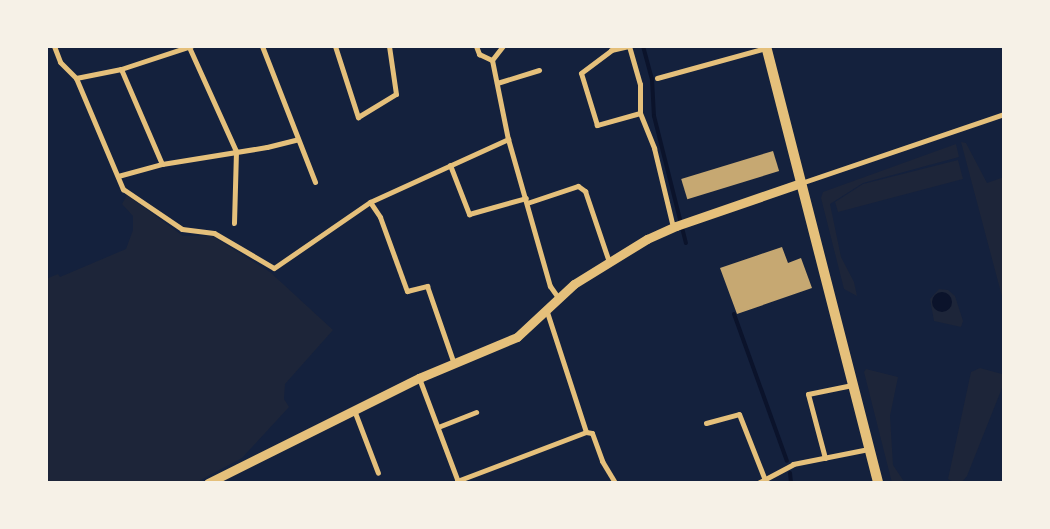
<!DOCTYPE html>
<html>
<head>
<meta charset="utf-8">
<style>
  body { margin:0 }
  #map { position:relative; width:1050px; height:529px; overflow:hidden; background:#14213d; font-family:Karla,sans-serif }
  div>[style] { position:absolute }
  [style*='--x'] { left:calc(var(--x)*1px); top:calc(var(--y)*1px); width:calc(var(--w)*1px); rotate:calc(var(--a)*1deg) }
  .green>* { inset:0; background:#1d2539 }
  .water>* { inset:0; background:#0b132b }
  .round { border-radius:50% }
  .stream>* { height:4px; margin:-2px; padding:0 2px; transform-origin:2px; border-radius:2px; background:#0b132b }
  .building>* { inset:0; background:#c6a872; transform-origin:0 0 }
  .minor>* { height:5px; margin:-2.5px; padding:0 2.5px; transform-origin:2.5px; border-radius:2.5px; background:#e5c07b }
  .tertiary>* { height:9px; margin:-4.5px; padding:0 4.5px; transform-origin:4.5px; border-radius:4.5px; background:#e5c07b }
  .secondary>* { height:10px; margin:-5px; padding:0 5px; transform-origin:5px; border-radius:5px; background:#e5c07b }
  span { translate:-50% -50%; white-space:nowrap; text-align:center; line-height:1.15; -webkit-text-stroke:4.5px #f6f1e7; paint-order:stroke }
  .frame { position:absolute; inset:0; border:48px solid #f6f1e7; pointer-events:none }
</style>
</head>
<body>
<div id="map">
  <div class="green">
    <i style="clip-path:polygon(961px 142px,966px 143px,987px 183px,1004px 177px,1004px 304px)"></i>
    <i style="clip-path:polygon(956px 144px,959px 157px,863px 183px,830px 204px,841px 257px,854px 282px,857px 296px,844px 289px,821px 198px,823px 192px)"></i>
    <i style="clip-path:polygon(958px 160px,963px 179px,838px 212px,835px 202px,863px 184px)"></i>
    <i style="clip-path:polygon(127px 195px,183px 236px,212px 236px,270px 272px,333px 330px,285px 384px,284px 399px,289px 407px,242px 458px,195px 483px,46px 483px,46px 279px,58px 274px,60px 277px,126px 249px,133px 230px,133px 216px,122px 204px)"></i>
    <i style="clip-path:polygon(939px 289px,948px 290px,955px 296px,963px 321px,961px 327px,934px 321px,930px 299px)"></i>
    <i style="clip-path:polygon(980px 368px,1002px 374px,1004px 383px,967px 476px,962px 482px,955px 483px,948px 479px,971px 372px)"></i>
    <i style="clip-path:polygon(866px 369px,898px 377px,890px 416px,893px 465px,905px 483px,892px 483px,864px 372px)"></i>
  </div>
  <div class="water">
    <i class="round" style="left:932px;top:292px;width:20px;height:20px"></i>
  </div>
  <div class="stream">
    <i style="--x:643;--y:46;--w:34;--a:75"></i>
    <i style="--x:652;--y:79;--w:37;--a:87"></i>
    <i style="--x:654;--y:116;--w:131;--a:75.9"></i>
    <i style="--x:734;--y:314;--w:156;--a:70.2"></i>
    <i style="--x:790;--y:473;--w:10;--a:84"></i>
  </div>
  <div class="building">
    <i style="left:773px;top:151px;width:21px;height:96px;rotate:73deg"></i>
    <i style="clip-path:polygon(782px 247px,788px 263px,801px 258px,812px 288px,737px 314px,720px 268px)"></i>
  </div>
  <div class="minor">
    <i style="--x:54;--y:46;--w:17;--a:69"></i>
    <i style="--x:60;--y:62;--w:23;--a:45"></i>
    <i style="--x:76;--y:78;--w:121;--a:67.1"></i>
    <i style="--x:123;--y:189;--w:71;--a:34.1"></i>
    <i style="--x:182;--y:229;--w:32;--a:7"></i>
    <i style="--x:214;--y:233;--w:69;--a:30.3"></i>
    <i style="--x:274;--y:268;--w:116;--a:-34.5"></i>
    <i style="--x:370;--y:202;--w:152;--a:-24.5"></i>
    <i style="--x:262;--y:46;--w:146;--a:68.7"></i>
    <i style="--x:335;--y:46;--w:75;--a:72.1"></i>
    <i style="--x:358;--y:117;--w:44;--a:-31.2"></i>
    <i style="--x:396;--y:94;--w:49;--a:-98.3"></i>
    <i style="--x:476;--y:46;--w:9;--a:69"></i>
    <i style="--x:479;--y:54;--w:14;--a:25"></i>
    <i style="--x:189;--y:47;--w:114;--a:65.7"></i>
    <i style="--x:236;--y:151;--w:72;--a:91.6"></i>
    <i style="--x:492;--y:60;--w:81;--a:78.6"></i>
    <i style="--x:508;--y:139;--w:153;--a:74.1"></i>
    <i style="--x:550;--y:286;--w:16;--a:55"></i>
    <i style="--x:492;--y:60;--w:18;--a:-52"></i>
    <i style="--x:121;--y:69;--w:103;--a:66.7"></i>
    <i style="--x:76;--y:78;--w:46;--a:-11.3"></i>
    <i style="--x:121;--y:69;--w:74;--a:-18.2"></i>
    <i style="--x:657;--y:78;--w:113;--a:-15.4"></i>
    <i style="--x:497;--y:83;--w:44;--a:-17.2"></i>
    <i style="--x:640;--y:113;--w:45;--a:164.4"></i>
    <i style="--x:597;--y:125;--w:54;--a:-107.1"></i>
    <i style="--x:581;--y:73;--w:38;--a:-37"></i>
    <i style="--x:611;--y:50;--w:18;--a:-13"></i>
    <i style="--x:629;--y:46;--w:40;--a:74"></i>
    <i style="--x:640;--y:84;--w:29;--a:90"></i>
    <i style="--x:640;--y:113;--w:38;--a:68"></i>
    <i style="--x:654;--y:148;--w:81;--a:76.5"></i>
    <i style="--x:450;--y:165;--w:53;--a:68.8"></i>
    <i style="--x:469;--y:214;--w:59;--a:-15.7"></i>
    <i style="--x:118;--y:176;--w:46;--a:-15.3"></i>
    <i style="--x:162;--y:164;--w:106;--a:-9.2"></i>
    <i style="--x:267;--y:147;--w:32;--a:-14"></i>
    <i style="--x:801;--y:183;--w:214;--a:-18.8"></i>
    <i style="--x:370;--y:202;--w:18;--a:56"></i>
    <i style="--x:380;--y:217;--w:79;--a:70"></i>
    <i style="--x:407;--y:291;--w:21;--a:-14"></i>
    <i style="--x:427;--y:286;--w:83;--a:70.9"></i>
    <i style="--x:527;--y:203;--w:54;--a:-18.4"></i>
    <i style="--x:578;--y:186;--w:9;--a:36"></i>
    <i style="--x:585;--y:191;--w:75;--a:71.3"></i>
    <i style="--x:547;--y:312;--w:126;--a:72"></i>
    <i style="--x:586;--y:432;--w:6;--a:9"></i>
    <i style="--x:592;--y:433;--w:30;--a:70"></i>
    <i style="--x:602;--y:461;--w:26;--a:59"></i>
    <i style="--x:419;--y:378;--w:111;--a:69.4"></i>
    <i style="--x:354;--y:410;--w:67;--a:69.1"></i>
    <i style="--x:706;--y:423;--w:34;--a:-15"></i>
    <i style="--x:739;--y:414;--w:71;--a:68.5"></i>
    <i style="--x:438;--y:427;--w:41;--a:-21.5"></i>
    <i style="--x:825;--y:458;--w:66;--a:-104.9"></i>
    <i style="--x:808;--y:394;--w:45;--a:-11.6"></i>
    <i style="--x:457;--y:481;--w:138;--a:-20.8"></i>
    <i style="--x:758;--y:483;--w:40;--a:-28"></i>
    <i style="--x:793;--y:464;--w:77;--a:-11.2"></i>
  </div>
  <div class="tertiary">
    <i style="--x:208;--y:483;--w:236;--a:-26.5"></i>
    <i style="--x:419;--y:378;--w:106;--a:-22.7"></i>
    <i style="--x:517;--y:337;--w:78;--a:-42.9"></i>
    <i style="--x:574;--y:284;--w:86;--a:-31.7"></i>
    <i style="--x:647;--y:239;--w:32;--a:-24"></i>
    <i style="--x:676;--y:226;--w:132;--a:-19"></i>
  </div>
  <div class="secondary">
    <i style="--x:766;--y:46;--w:451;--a:75.6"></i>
  </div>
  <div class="frame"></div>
</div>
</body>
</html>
